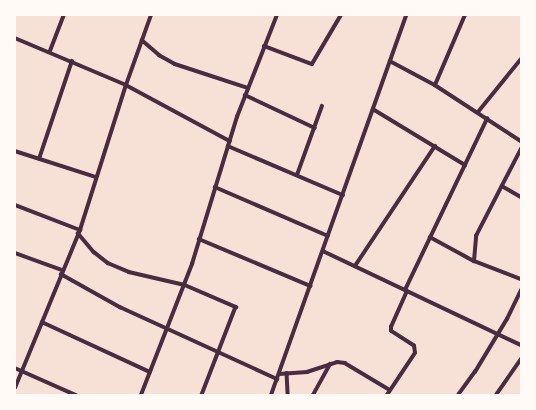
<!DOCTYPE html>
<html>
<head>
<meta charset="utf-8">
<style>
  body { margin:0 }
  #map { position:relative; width:536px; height:410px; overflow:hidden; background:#f7e1d7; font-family:Merriweather,serif }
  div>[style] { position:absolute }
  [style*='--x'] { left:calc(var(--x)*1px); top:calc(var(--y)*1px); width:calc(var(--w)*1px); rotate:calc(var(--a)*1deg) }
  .minor>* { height:3.5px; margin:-1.75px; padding:0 1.75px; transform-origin:1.75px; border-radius:1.75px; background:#4a2c40 }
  span { translate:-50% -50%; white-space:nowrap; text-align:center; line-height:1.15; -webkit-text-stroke:3px #fffaf5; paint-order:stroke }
  .frame { position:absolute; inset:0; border:16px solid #fffaf5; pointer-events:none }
</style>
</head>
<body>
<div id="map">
  <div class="minor">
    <i style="--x:15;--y:38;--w:121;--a:22.9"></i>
    <i style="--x:126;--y:85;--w:118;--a:28.3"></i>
    <i style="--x:142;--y:40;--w:23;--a:41"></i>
    <i style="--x:159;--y:55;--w:18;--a:29"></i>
    <i style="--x:175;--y:64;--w:77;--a:18.2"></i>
    <i style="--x:264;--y:46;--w:51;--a:20.6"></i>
    <i style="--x:312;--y:64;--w:57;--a:-59.4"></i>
    <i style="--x:50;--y:51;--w:39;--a:-69"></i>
    <i style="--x:390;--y:61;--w:51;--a:28.1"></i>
    <i style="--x:435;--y:85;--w:103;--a:33.1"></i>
    <i style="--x:435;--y:85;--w:76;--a:-66.8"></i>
    <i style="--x:245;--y:95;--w:77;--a:25.2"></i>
    <i style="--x:373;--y:109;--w:108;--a:31.3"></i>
    <i style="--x:478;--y:112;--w:68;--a:-50.9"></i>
    <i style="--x:228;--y:146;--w:125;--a:23.1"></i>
    <i style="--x:15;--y:151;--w:85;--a:17.8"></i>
    <i style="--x:39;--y:159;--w:103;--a:-71.4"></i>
    <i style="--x:297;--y:175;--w:73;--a:-70.1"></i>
    <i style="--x:502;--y:186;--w:22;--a:30"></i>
    <i style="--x:215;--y:187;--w:123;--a:23.4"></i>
    <i style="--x:15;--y:205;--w:70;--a:21"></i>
    <i style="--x:78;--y:233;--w:25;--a:50"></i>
    <i style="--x:94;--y:252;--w:18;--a:38"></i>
    <i style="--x:108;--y:263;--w:23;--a:23"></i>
    <i style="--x:129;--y:272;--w:57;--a:13.1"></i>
    <i style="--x:185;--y:285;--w:56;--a:23.3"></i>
    <i style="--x:236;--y:307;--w:94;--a:111.1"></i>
    <i style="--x:430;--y:237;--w:50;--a:28.6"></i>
    <i style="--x:474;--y:261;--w:50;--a:21"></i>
    <i style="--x:199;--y:239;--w:121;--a:22.8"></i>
    <i style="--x:323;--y:251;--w:219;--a:25.4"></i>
    <i style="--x:15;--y:253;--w:50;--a:19.9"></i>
    <i style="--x:474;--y:261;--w:25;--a:-85"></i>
    <i style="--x:476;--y:236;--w:98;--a:-62.7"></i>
    <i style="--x:355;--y:266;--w:144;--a:-56.3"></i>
    <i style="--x:61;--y:274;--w:68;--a:29.2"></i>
    <i style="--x:120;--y:307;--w:173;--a:24.6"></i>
    <i style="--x:405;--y:290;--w:190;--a:-64.4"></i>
    <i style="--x:42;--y:322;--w:119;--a:24.8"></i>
    <i style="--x:15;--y:368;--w:67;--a:23.9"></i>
    <i style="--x:287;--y:373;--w:22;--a:87"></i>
    <i style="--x:279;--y:374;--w:28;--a:-4"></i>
    <i style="--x:307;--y:372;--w:32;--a:-18"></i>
    <i style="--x:337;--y:362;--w:8;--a:7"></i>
    <i style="--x:345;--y:363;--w:52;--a:31"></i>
    <i style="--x:15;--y:388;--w:171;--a:-67.6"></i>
    <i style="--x:80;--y:230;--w:152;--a:-72.4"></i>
    <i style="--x:126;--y:85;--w:74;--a:-70.3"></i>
    <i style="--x:141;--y:395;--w:141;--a:-68.7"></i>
    <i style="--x:192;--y:264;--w:154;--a:-73"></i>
    <i style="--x:237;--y:117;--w:110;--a:-68.6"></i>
    <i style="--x:271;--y:395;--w:403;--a:-70.4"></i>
    <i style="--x:313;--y:395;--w:35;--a:-61"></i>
    <i style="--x:387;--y:395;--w:50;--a:-56.3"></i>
    <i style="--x:415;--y:353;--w:7;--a:-98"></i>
    <i style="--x:414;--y:346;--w:27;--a:-147"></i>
    <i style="--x:391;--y:331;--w:4;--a:-90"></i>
    <i style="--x:391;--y:327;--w:39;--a:-66"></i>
    <i style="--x:458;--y:395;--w:29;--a:-54"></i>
    <i style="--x:475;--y:372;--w:62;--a:-58.9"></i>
    <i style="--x:507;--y:319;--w:32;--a:-64"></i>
    <i style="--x:496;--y:395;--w:44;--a:-55.2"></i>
  </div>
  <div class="frame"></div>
</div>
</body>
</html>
